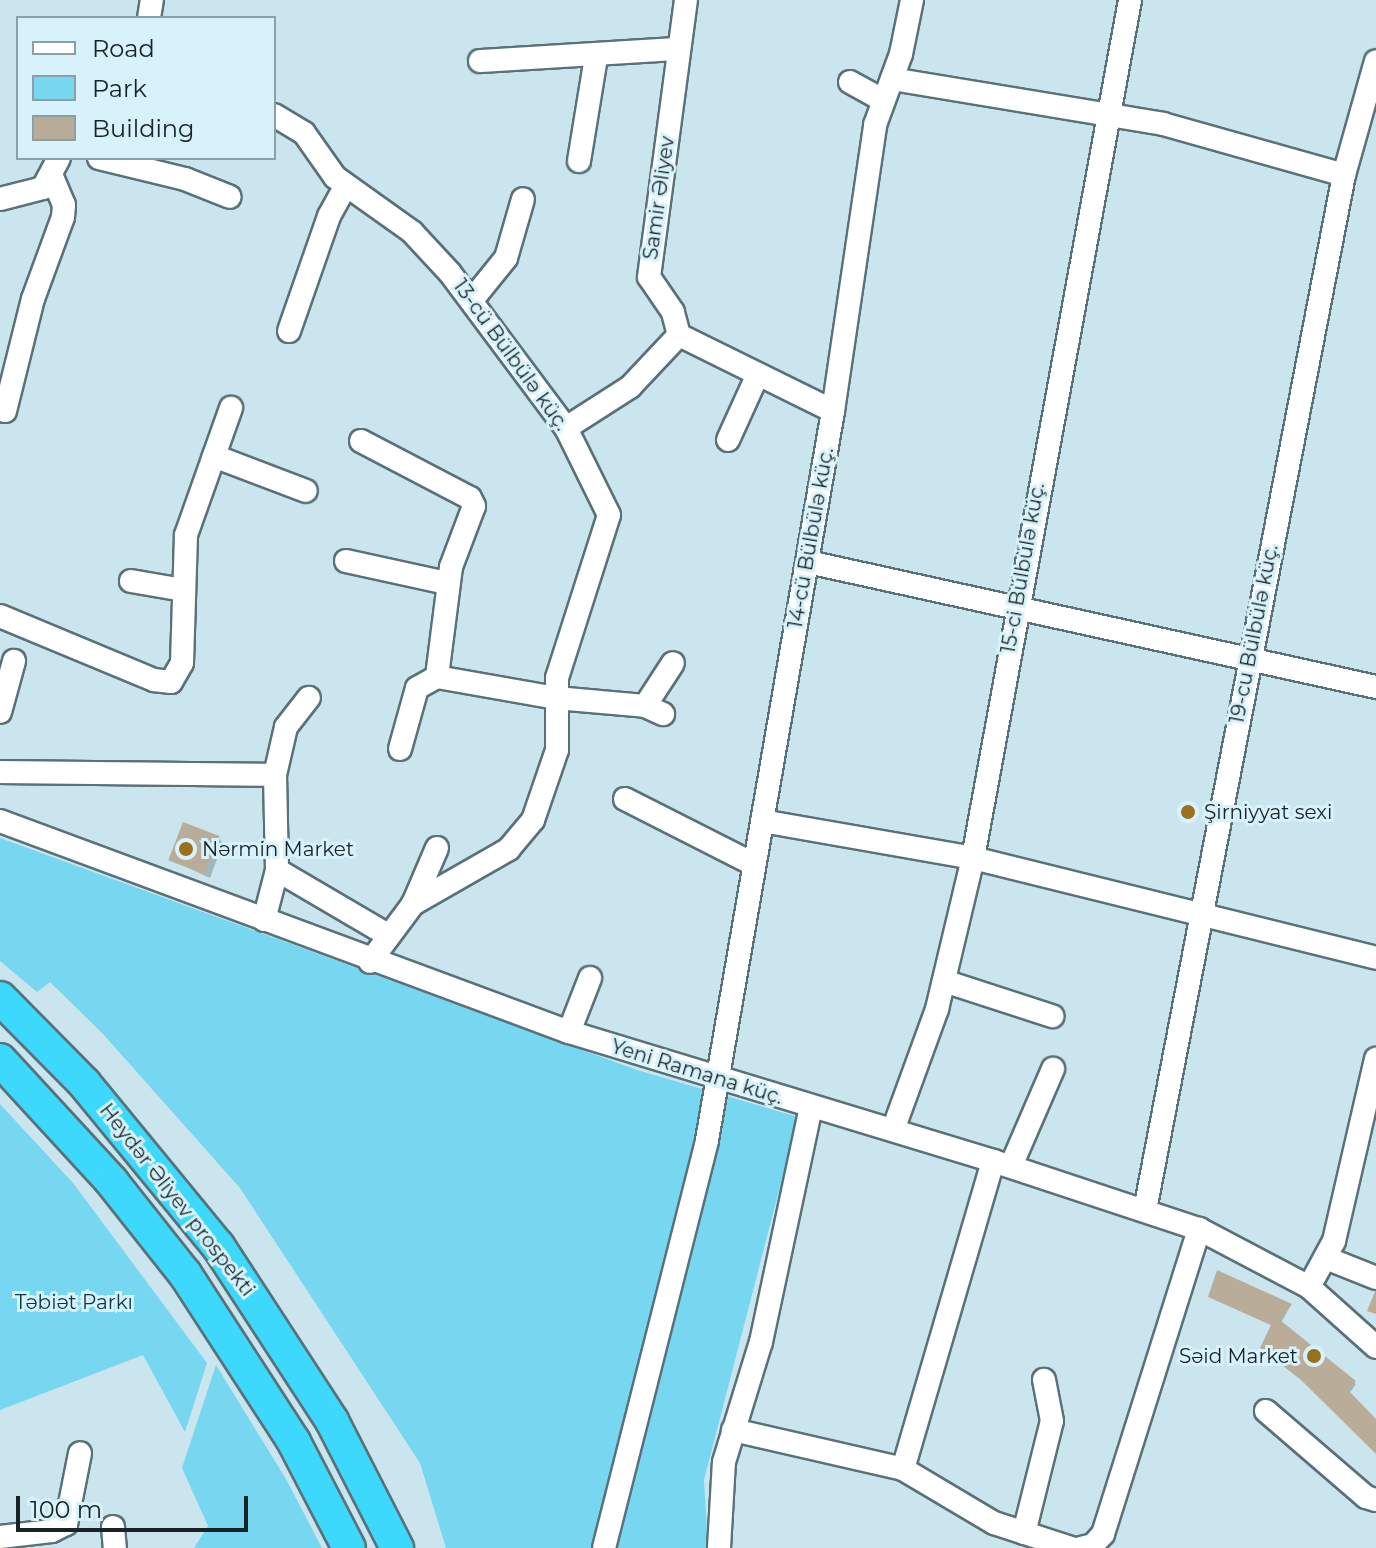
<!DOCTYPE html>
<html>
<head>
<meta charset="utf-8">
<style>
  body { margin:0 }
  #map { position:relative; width:1376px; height:1548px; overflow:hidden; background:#cae5ed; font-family:Montserrat,sans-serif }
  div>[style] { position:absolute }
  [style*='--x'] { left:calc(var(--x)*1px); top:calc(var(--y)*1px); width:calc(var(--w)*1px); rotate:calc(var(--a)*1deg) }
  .green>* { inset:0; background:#77d6f0 }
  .shadow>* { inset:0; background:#0003 }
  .building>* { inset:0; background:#b9ad99; transform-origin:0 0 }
  .roads { filter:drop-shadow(2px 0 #597178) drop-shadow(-2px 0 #597178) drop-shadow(0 2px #597178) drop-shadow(0 -2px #597178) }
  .minor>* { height:22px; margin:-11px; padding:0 11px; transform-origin:11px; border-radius:11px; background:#fff }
  .highway>* { height:32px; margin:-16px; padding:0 16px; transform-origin:16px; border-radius:16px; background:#3dd9fc }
  .dots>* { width:22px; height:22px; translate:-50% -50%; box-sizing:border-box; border:4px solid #d7f2fa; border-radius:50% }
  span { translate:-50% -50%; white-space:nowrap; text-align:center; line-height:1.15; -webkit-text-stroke:6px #d7f2fa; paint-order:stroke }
  .street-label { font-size:20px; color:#192326 }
  .poi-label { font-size:20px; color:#192326 }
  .left { translate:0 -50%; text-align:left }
  .right { translate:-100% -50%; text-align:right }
  .park-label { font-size:20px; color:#0a3943 }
  .legend { position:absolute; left:16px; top:16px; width:260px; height:144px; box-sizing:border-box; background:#d7f2fa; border:2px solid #8b9fa5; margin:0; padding:10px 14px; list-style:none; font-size:24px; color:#192326 }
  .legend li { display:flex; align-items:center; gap:16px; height:40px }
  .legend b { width:40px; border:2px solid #8b9fa5 }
  .scale { position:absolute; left:16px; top:1496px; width:232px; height:36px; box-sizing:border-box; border:4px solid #192326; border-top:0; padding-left:10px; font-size:24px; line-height:28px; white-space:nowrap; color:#192326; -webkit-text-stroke:6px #d7f2fa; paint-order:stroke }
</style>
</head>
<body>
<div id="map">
  <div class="green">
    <i style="clip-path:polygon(0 838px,637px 1070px,798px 1117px,704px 1480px,708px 1548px,446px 1548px,420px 1463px,240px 1188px,103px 1034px,50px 982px,37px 992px,0 961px)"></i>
    <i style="clip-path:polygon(0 1104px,73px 1183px,207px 1363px,185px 1432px,143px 1355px,0 1410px)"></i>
    <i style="clip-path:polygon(216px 1365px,286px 1479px,322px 1548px,194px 1548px,208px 1526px,182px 1468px)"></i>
  </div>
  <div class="shadow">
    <i style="clip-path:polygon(217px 837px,223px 843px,210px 878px,171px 860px)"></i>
    <i style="clip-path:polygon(1212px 1298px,1291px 1305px,1281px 1323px,1356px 1384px,1349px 1394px,1376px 1421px,1376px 1452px,1273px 1326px)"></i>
  </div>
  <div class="building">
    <i style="left:183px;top:822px;width:39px;height:41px;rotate:21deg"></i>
    <i style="clip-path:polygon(1217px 1270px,1292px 1304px,1280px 1320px,1356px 1381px,1348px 1390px,1376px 1419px,1376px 1454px,1301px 1380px,1260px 1348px,1271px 1325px,1208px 1297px)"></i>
    <i style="clip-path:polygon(1376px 1289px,1376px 1314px,1367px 1311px)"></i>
  </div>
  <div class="roads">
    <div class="minor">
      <i style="--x:149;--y:18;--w:18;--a:-81"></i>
      <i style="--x:480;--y:61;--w:197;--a:-3.5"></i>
      <i style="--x:892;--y:79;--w:275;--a:9.4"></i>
      <i style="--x:1163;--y:124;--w:188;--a:15.7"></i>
      <i style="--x:850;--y:82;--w:38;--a:29"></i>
      <i style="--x:274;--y:115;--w:35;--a:31"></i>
      <i style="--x:304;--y:133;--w:54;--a:54.8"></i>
      <i style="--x:335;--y:177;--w:95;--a:35.5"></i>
      <i style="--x:412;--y:232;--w:56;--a:47.2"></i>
      <i style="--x:450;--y:273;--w:194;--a:53.2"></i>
      <i style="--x:566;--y:428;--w:97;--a:63.7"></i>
      <i style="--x:609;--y:515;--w:171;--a:107.7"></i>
      <i style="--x:557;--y:678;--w:72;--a:90"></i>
      <i style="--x:557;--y:750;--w:74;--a:108.9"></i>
      <i style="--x:533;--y:820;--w:38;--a:130"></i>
      <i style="--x:509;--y:849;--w:111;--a:150.2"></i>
      <i style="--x:413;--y:904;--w:72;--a:126.6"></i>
      <i style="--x:99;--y:158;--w:89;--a:13.7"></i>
      <i style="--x:185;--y:179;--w:48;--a:21.8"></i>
      <i style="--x:579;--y:161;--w:105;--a:-80.7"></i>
      <i style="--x:0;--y:199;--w:44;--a:-14.3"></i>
      <i style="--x:43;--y:188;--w:34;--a:-62"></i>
      <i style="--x:472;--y:300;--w:54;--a:-51"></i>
      <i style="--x:506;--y:258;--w:61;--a:-73.9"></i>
      <i style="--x:289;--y:331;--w:122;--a:-70.8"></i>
      <i style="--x:329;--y:216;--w:35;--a:-61"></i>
      <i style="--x:679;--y:335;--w:172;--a:26.3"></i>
      <i style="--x:5;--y:411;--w:115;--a:-76"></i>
      <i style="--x:33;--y:299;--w:87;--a:-69.9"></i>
      <i style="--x:63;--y:217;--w:12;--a:-85"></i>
      <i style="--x:64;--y:205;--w:30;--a:-113"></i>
      <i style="--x:566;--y:428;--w:76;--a:-32.6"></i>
      <i style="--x:630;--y:387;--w:71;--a:-46.7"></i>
      <i style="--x:679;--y:335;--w:24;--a:-105"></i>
      <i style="--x:673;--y:312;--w:42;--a:-124.4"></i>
      <i style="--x:649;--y:277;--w:279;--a:-82.4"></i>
      <i style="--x:728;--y:440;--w:72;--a:-65.6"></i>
      <i style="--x:361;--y:441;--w:123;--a:27.6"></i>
      <i style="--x:470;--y:498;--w:9;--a:63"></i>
      <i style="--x:474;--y:506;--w:65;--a:110.7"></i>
      <i style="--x:451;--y:567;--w:111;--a:97.3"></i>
      <i style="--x:214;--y:456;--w:98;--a:20.8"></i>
      <i style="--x:346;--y:561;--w:103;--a:12.3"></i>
      <i style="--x:808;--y:562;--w:582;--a:12.41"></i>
      <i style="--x:131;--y:581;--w:53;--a:9.8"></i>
      <i style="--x:0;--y:616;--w:167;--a:22.6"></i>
      <i style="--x:154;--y:680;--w:17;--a:7"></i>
      <i style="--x:171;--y:682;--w:22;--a:-60"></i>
      <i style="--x:182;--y:663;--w:128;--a:-88.2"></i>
      <i style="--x:186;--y:535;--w:135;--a:-70.5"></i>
      <i style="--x:645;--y:706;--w:51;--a:-56.9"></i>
      <i style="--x:0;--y:712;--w:53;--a:-74.6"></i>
      <i style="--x:400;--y:749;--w:63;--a:-74.4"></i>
      <i style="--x:417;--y:688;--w:23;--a:-29"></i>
      <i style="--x:437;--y:677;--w:121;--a:10"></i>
      <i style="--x:556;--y:698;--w:89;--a:5.1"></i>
      <i style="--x:645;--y:706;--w:20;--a:24"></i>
      <i style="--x:0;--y:772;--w:275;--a:0.6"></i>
      <i style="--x:625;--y:799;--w:144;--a:26.9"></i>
      <i style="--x:0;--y:821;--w:607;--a:20.35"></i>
      <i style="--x:569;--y:1032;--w:443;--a:16.9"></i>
      <i style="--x:993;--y:1161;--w:217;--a:18.3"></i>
      <i style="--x:1199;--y:1229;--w:124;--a:27.8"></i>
      <i style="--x:1309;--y:1287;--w:90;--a:41.8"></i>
      <i style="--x:762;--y:821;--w:214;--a:9.9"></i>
      <i style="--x:973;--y:858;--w:415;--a:13.9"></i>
      <i style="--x:277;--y:870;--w:126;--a:30.4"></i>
      <i style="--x:413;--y:904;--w:61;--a:-66.8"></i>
      <i style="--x:264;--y:920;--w:52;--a:-75.4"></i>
      <i style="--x:277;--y:870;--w:95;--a:-91.2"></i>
      <i style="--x:275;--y:775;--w:49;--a:-77.1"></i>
      <i style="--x:286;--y:727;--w:37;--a:-52"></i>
      <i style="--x:944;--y:981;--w:114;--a:18"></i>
      <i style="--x:569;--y:1032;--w:58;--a:-68.7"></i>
      <i style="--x:893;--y:1130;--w:129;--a:-70"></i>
      <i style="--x:937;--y:1009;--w:155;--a:-76.6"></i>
      <i style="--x:973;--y:858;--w:872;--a:-79.63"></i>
      <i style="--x:1011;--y:1166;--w:106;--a:-66.6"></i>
      <i style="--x:1145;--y:1210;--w:1054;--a:-79.12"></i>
      <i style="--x:1344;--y:175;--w:118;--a:-74.3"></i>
      <i style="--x:1326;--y:1258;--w:54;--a:21.8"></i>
      <i style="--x:1309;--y:1287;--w:52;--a:-61.5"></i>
      <i style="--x:1334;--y:1241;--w:187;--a:-77"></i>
      <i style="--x:1266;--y:1411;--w:132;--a:40.7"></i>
      <i style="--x:1366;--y:1497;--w:10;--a:17"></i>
      <i style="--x:733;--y:1430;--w:174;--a:12.9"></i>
      <i style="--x:903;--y:1469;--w:106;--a:30.7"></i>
      <i style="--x:994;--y:1523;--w:81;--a:18"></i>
      <i style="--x:903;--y:1469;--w:321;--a:-73.7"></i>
      <i style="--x:113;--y:1527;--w:21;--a:85"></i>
      <i style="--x:1024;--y:1533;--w:115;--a:-76"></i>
      <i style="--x:1052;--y:1421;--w:42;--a:-101"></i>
      <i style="--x:0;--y:1537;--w:52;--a:-6.6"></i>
      <i style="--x:52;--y:1531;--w:16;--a:-27"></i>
      <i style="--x:66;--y:1524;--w:72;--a:-78.8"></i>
      <i style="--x:604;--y:1548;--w:421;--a:-75.8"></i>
      <i style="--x:707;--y:1140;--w:740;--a:-80.19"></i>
      <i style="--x:833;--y:411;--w:289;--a:-81.6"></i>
      <i style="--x:875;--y:125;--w:76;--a:-69.9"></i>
      <i style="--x:901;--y:54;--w:55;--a:-78.5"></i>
      <i style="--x:719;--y:1548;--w:86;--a:-86.7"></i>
      <i style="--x:724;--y:1462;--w:126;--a:-72.9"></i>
      <i style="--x:761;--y:1342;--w:240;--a:-78"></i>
      <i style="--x:1081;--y:1548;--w:12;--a:-14"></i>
      <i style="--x:1093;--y:1545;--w:15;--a:-48"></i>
      <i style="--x:1103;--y:1534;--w:320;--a:-72.5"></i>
    </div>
    <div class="highway">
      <i style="--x:0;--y:998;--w:120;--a:45.3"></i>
      <i style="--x:84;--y:1083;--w:211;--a:50.6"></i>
      <i style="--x:218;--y:1246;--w:209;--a:56.9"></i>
      <i style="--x:332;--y:1421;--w:143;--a:62.9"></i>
      <i style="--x:0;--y:1060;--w:166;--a:47.4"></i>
      <i style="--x:112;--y:1182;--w:117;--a:51.6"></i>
      <i style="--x:185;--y:1274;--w:200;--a:57"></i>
      <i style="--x:294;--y:1442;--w:119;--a:62.6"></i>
    </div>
  </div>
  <div class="dots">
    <i style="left:1188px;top:812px;background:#99701d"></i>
    <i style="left:186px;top:849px;background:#99701d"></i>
    <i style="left:1314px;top:1356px;background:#99701d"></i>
  </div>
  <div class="street-label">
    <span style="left:659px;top:198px;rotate:-82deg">Samir Əliyev</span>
    <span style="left:511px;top:355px;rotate:54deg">13-cü Bülbülə küç.</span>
    <span style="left:811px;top:538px;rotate:-80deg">14-cü Bülbülə küç.</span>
    <span style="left:1023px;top:568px;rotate:-80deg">15-ci Bülbülə küç.</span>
    <span style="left:1254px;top:634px;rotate:-79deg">19-cu Bülbülə küç.</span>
    <span style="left:697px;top:1072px;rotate:17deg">Yeni Ramana küç.</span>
    <span style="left:177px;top:1200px;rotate:52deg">Heydər Əliyev prospekti</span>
  </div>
  <div class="poi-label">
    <span class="left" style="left:1204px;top:812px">Şirniyyat sexi</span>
    <span class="left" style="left:202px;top:849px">Nərmin Market</span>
    <span class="right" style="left:1298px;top:1356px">Səid Market</span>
  </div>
  <div class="park-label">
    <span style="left:74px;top:1302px">Təbiət Parkı</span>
  </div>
  <ul class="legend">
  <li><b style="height:10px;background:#fff"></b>Road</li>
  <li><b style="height:22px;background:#77d6f0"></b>Park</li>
  <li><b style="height:22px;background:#b9ad99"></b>Building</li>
  </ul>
  <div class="scale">100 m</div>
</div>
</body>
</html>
